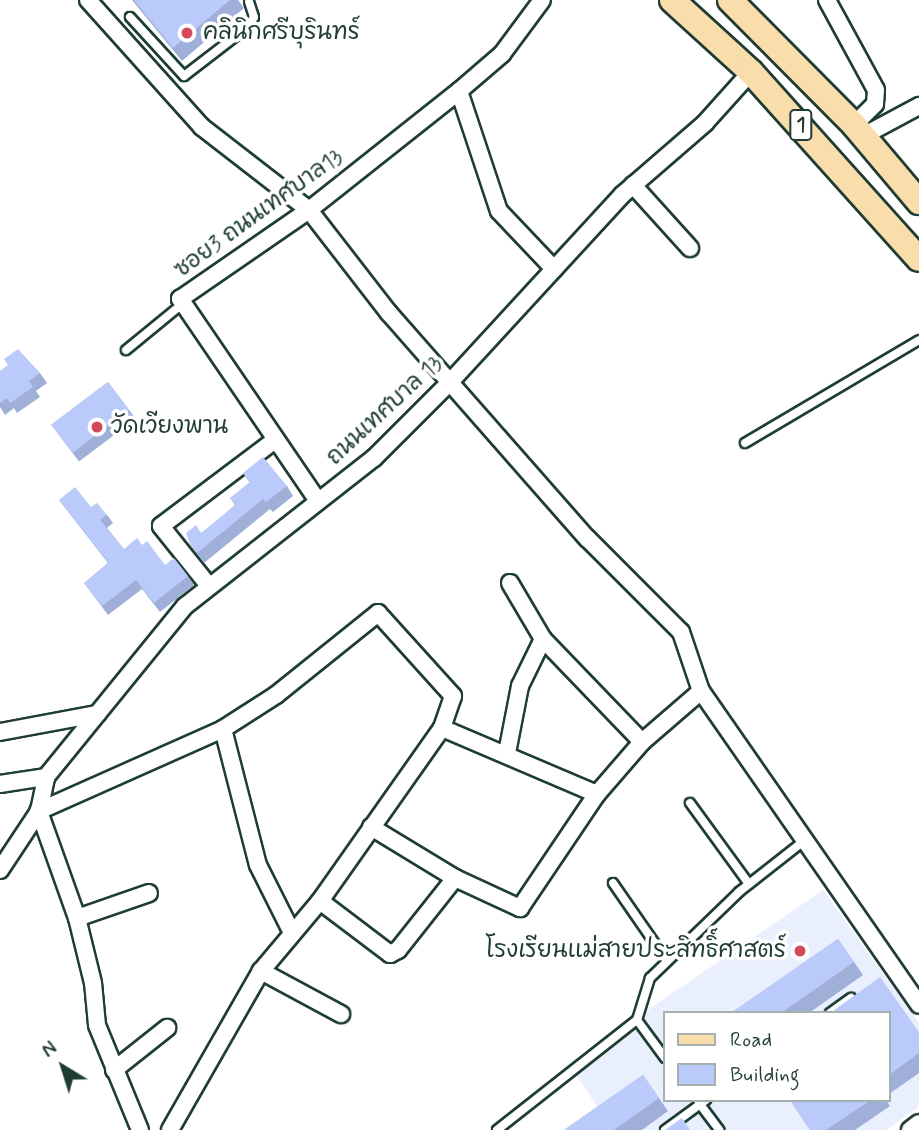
<!DOCTYPE html>
<html>
<head>
<meta charset="utf-8">
<style>
  body { margin:0 }
  #map { position:relative; width:919px; height:1130px; overflow:hidden; background:#fff; font-family:Mynerve,"Playpen Sans Thai",sans-serif }
  div>[style] { position:absolute }
  [style*='--x'] { left:calc(var(--x)*1px); top:calc(var(--y)*1px); width:calc(var(--w)*1px); rotate:calc(var(--a)*1deg) }
  .built>* { inset:0; background:#eaeffe }
  .roads { filter:drop-shadow(2px 0 #1f3d34) drop-shadow(-2px 0 #1f3d34) drop-shadow(0 2px #1f3d34) drop-shadow(0 -2px #1f3d34) }
  .lane>* { height:8px; margin:-4px; padding:0 4px; transform-origin:4px; border-radius:4px; background:#fff }
  .street>* { height:16px; margin:-8px; padding:0 8px; transform-origin:8px; border-radius:8px; background:#fff }
  .primary>* { height:24px; margin:-12px; padding:0 12px; transform-origin:12px; border-radius:12px; background:#f9ddab }
  .wall>* { inset:0; background:#a0afd8; transform-origin:0 0 }
  .building>* { inset:0; background:#bacbfb; transform-origin:0 0 }
  .dots>* { width:19px; height:19px; translate:-50% -50%; box-sizing:border-box; border:4px solid #fff; border-radius:50% }
  span { translate:-50% -50%; white-space:nowrap; text-align:center; line-height:1.15; -webkit-text-stroke:7px #fff; paint-order:stroke }
  .shield-label span { padding:2px 5px; background:#fff; border:2px solid; border-radius:5px; -webkit-text-stroke-width:0 }
  .shield-label { font-size:21px; color:#1f3d34; font-weight:700 }
  .poi-label { font-size:23px; color:#1f3d34 }
  .left { translate:0 -50%; text-align:left }
  .right { translate:-100% -50%; text-align:right }
  .street-label { font-size:23px; color:#1f3d34 }
  .legend { position:absolute; left:663px; top:1011px; width:228px; height:91px; box-sizing:border-box; background:#fff; border:2px solid #a5b1ae; margin:0; padding:9px 12px; list-style:none; font-size:21px; color:#1f3d34 }
  .legend li { display:flex; align-items:center; gap:14px; height:35px }
  .legend b { width:35px; border:2px solid #a5b1ae }
  .north { position:absolute; left:28px; top:1032px; width:70px; height:70px; -webkit-text-stroke:5px #fff; paint-order:stroke; rotate:322deg; font-size:19px; font-weight:700; line-height:28px; text-align:center; color:#1f3d34 }
  .north::after { content:''; display:block; margin:auto; width:24px; height:32px; background:#1f3d34; clip-path:polygon(50% 0,100% 100%,50% 72%,0 100%) }
</style>
</head>
<body>
<div id="map">
  <div class="built">
    <i style="clip-path:polygon(evenodd,823px 890px,919px 1023px,919px 1107px,886px 1130px,573px 1130px,600px 1111px,569px 1064px,823px 890px,665px 1013px,889px 1013px,889px 1100px,665px 1100px,665px 1013px)"></i>
  </div>
  <div class="roads">
    <div class="lane">
      <i style="--x:130;--y:17;--w:80;--a:47.5"></i>
      <i style="--x:184;--y:76;--w:82;--a:-37.6"></i>
      <i style="--x:249;--y:26;--w:10;--a:-61"></i>
      <i style="--x:254;--y:17;--w:16;--a:-108"></i>
      <i style="--x:126;--y:350;--w:71;--a:-39.3"></i>
      <i style="--x:745;--y:443;--w:202;--a:-30.6"></i>
      <i style="--x:690;--y:803;--w:100;--a:53.9"></i>
      <i style="--x:613;--y:883;--w:95;--a:55.3"></i>
      <i style="--x:830;--y:1013;--w:26;--a:-36"></i>
      <i style="--x:637;--y:1020;--w:47;--a:53.6"></i>
      <i style="--x:699;--y:1103;--w:34;--a:53"></i>
      <i style="--x:497;--y:1130;--w:178;--a:-38.2"></i>
      <i style="--x:637;--y:1020;--w:44;--a:-72.8"></i>
      <i style="--x:650;--y:978;--w:124;--a:-44"></i>
      <i style="--x:739;--y:892;--w:84;--a:-38.2"></i>
      <i style="--x:665;--y:1130;--w:51;--a:-36.2"></i>
    </div>
    <div class="street">
      <i style="--x:88;--y:0;--w:171;--a:48.1"></i>
      <i style="--x:202;--y:127;--w:135;--a:37.8"></i>
      <i style="--x:309;--y:210;--w:130;--a:52.2"></i>
      <i style="--x:389;--y:313;--w:300;--a:48.7"></i>
      <i style="--x:587;--y:538;--w:133;--a:45"></i>
      <i style="--x:681;--y:632;--w:62;--a:71.3"></i>
      <i style="--x:701;--y:691;--w:382;--a:55.2"></i>
      <i style="--x:827;--y:0;--w:102;--a:61.4"></i>
      <i style="--x:876;--y:90;--w:14;--a:94"></i>
      <i style="--x:875;--y:104;--w:30;--a:135"></i>
      <i style="--x:459;--y:91;--w:126;--a:71.6"></i>
      <i style="--x:499;--y:211;--w:80;--a:46.5"></i>
      <i style="--x:863;--y:136;--w:64;--a:-28.2"></i>
      <i style="--x:633;--y:185;--w:85;--a:47.9"></i>
      <i style="--x:318;--y:501;--w:245;--a:-124.3"></i>
      <i style="--x:180;--y:299;--w:157;--a:-34.6"></i>
      <i style="--x:309;--y:210;--w:191;--a:-38.4"></i>
      <i style="--x:459;--y:91;--w:57;--a:-40.7"></i>
      <i style="--x:502;--y:54;--w:67;--a:-53.5"></i>
      <i style="--x:510;--y:583;--w:65;--a:59.5"></i>
      <i style="--x:543;--y:639;--w:143;--a:46.1"></i>
      <i style="--x:209;--y:586;--w:77;--a:-128.7"></i>
      <i style="--x:161;--y:526;--w:143;--a:-37"></i>
      <i style="--x:442;--y:728;--w:168;--a:23.1"></i>
      <i style="--x:223;--y:729;--w:140;--a:75.6"></i>
      <i style="--x:258;--y:865;--w:76;--a:63.4"></i>
      <i style="--x:0;--y:732;--w:99;--a:-10.5"></i>
      <i style="--x:507;--y:753;--w:68;--a:-79"></i>
      <i style="--x:520;--y:686;--w:52;--a:-63.9"></i>
      <i style="--x:0;--y:784;--w:47;--a:-8.7"></i>
      <i style="--x:371;--y:827;--w:98;--a:31.3"></i>
      <i style="--x:455;--y:878;--w:72;--a:24.8"></i>
      <i style="--x:520;--y:908;--w:138;--a:-56"></i>
      <i style="--x:597;--y:794;--w:69;--a:-49.1"></i>
      <i style="--x:642;--y:742;--w:78;--a:-40.8"></i>
      <i style="--x:0;--y:870;--w:71;--a:-56.5"></i>
      <i style="--x:39;--y:811;--w:35;--a:-78"></i>
      <i style="--x:46;--y:777;--w:220;--a:-50.9"></i>
      <i style="--x:185;--y:606;--w:240;--a:-38.1"></i>
      <i style="--x:374;--y:458;--w:110;--a:-45"></i>
      <i style="--x:452;--y:380;--w:251;--a:-47.4"></i>
      <i style="--x:622;--y:195;--w:110;--a:-40.9"></i>
      <i style="--x:705;--y:123;--w:69;--a:-48"></i>
      <i style="--x:320;--y:901;--w:88;--a:37.1"></i>
      <i style="--x:390;--y:954;--w:9;--a:-27"></i>
      <i style="--x:398;--y:950;--w:92;--a:-51.6"></i>
      <i style="--x:77;--y:918;--w:76;--a:-19.1"></i>
      <i style="--x:261;--y:971;--w:91;--a:28.3"></i>
      <i style="--x:114;--y:1070;--w:68;--a:-38.4"></i>
      <i style="--x:140;--y:1130;--w:113;--a:-112.3"></i>
      <i style="--x:97;--y:1025;--w:42;--a:-95.4"></i>
      <i style="--x:93;--y:983;--w:67;--a:-103.8"></i>
      <i style="--x:77;--y:918;--w:114;--a:-109.6"></i>
      <i style="--x:39;--y:811;--w:201;--a:-24"></i>
      <i style="--x:223;--y:729;--w:63;--a:-32.7"></i>
      <i style="--x:276;--y:695;--w:131;--a:-38.8"></i>
      <i style="--x:378;--y:613;--w:112;--a:47.9"></i>
      <i style="--x:453;--y:696;--w:34;--a:109"></i>
      <i style="--x:442;--y:728;--w:212;--a:125.2"></i>
      <i style="--x:320;--y:901;--w:92;--a:130.1"></i>
      <i style="--x:261;--y:971;--w:183;--a:119.8"></i>
      <i style="--x:910;--y:1130;--w:11;--a:-38"></i>
    </div>
    <div class="primary">
      <i style="--x:672;--y:0;--w:107;--a:42.3"></i>
      <i style="--x:751;--y:72;--w:251;--a:48.1"></i>
      <i style="--x:730;--y:0;--w:176;--a:45.2"></i>
      <i style="--x:854;--y:125;--w:101;--a:49.8"></i>
    </div>
  </div>
  <div class="wall">
    <i style="clip-path:polygon(132px 0,238px 0,244px 8px,182px 61px)"></i>
    <i style="clip-path:polygon(0 371px,40px 373px,47px 383px,36px 391px,40px 397px,17px 413px,14px 408px,5px 415px,0 407px)"></i>
    <i style="left:108px;top:382px;width:46px;height:71px;rotate:53deg"></i>
    <i style="clip-path:polygon(243px 473px,287px 486px,293px 496px,273px 512px,270px 509px,204px 563px,190px 544px,235px 505px,230px 498px,250px 483px)"></i>
    <i style="clip-path:polygon(59px 500px,91px 507px,107px 515px,113px 523px,107px 528px,124px 549px,142px 545px,165px 565px,188px 576px,194px 585px,160px 612px,142px 589px,108px 615px,84px 583px,108px 563px)"></i>
    <i style="clip-path:polygon(838px 939px,863px 975px,809px 1013px,731px 1013px)"></i>
    <i style="clip-path:polygon(889px 1013px,919px 1032px,919px 1073px,889px 1094px)"></i>
    <i style="clip-path:polygon(643px 1075px,668px 1111px,642px 1130px,564px 1130px)"></i>
    <i style="clip-path:polygon(790px 1100px,886px 1100px,890px 1106px,855px 1130px,810px 1130px)"></i>
  </div>
  <div class="building">
    <i style="clip-path:polygon(134px 0,230px 0,173px 48px)"></i>
    <i style="clip-path:polygon(18px 349px,40px 373px,29px 381px,33px 387px,10px 403px,7px 398px,0 403px,0 371px,8px 365px,4px 359px)"></i>
    <i style="left:108px;top:382px;width:35px;height:71px;rotate:53deg"></i>
    <i style="clip-path:polygon(263px 457px,287px 486px,266px 502px,263px 499px,197px 553px,190px 544px,186px 533px,196px 525px,201px 533px,236px 505px,230px 498px,250px 482px,243px 473px)"></i>
    <i style="clip-path:polygon(75px 487px,91px 507px,97px 503px,107px 515px,100px 520px,124px 549px,137px 538px,142px 545px,147px 541px,165px 565px,174px 558px,188px 576px,154px 603px,136px 580px,102px 606px,84px 583px,109px 563px,59px 500px)"></i>
    <i style="clip-path:polygon(838px 939px,854px 962px,781px 1013px,731px 1013px)"></i>
    <i style="clip-path:polygon(880px 977px,919px 1032px,919px 1053px,889px 1075px,889px 1013px,834px 1013px,833px 1011px)"></i>
    <i style="clip-path:polygon(643px 1075px,659px 1098px,614px 1130px,564px 1130px)"></i>
    <i style="clip-path:polygon(790px 1100px,871px 1100px,826px 1130px,810px 1130px)"></i>
    <i style="clip-path:polygon(682px 1118px,690px 1130px,665px 1130px)"></i>
  </div>
  <div class="dots">
    <i style="left:187px;top:33px;background:#d1495b"></i>
    <i style="left:97px;top:427px;background:#d1495b"></i>
    <i style="left:800px;top:951px;background:#d1495b"></i>
  </div>
  <div class="shield-label">
    <span style="left:801px;top:125px">1</span>
  </div>
  <div class="poi-label">
    <span class="left" style="left:203px;top:33px">คลินิกศรีบุรินทร์</span>
    <span class="left" style="left:111px;top:427px">วัดเวียงพาน</span>
    <span class="right" style="left:786px;top:951px">โรงเรียนแม่สายประสิทธิ์ศาสตร์</span>
  </div>
  <div class="street-label">
    <span style="left:259px;top:214px;rotate:-36deg">ซอย3 ถนนเทศบาล13</span>
    <span style="left:385px;top:411px;rotate:-43deg">ถนนเทศบาล 13</span>
  </div>
  <ul class="legend">
  <li><b style="height:9px;background:#f9ddab"></b>Road</li>
  <li><b style="height:19px;background:#bacbfb"></b>Building</li>
  </ul>
  <div class="north">N</div>
</div>
</body>
</html>
